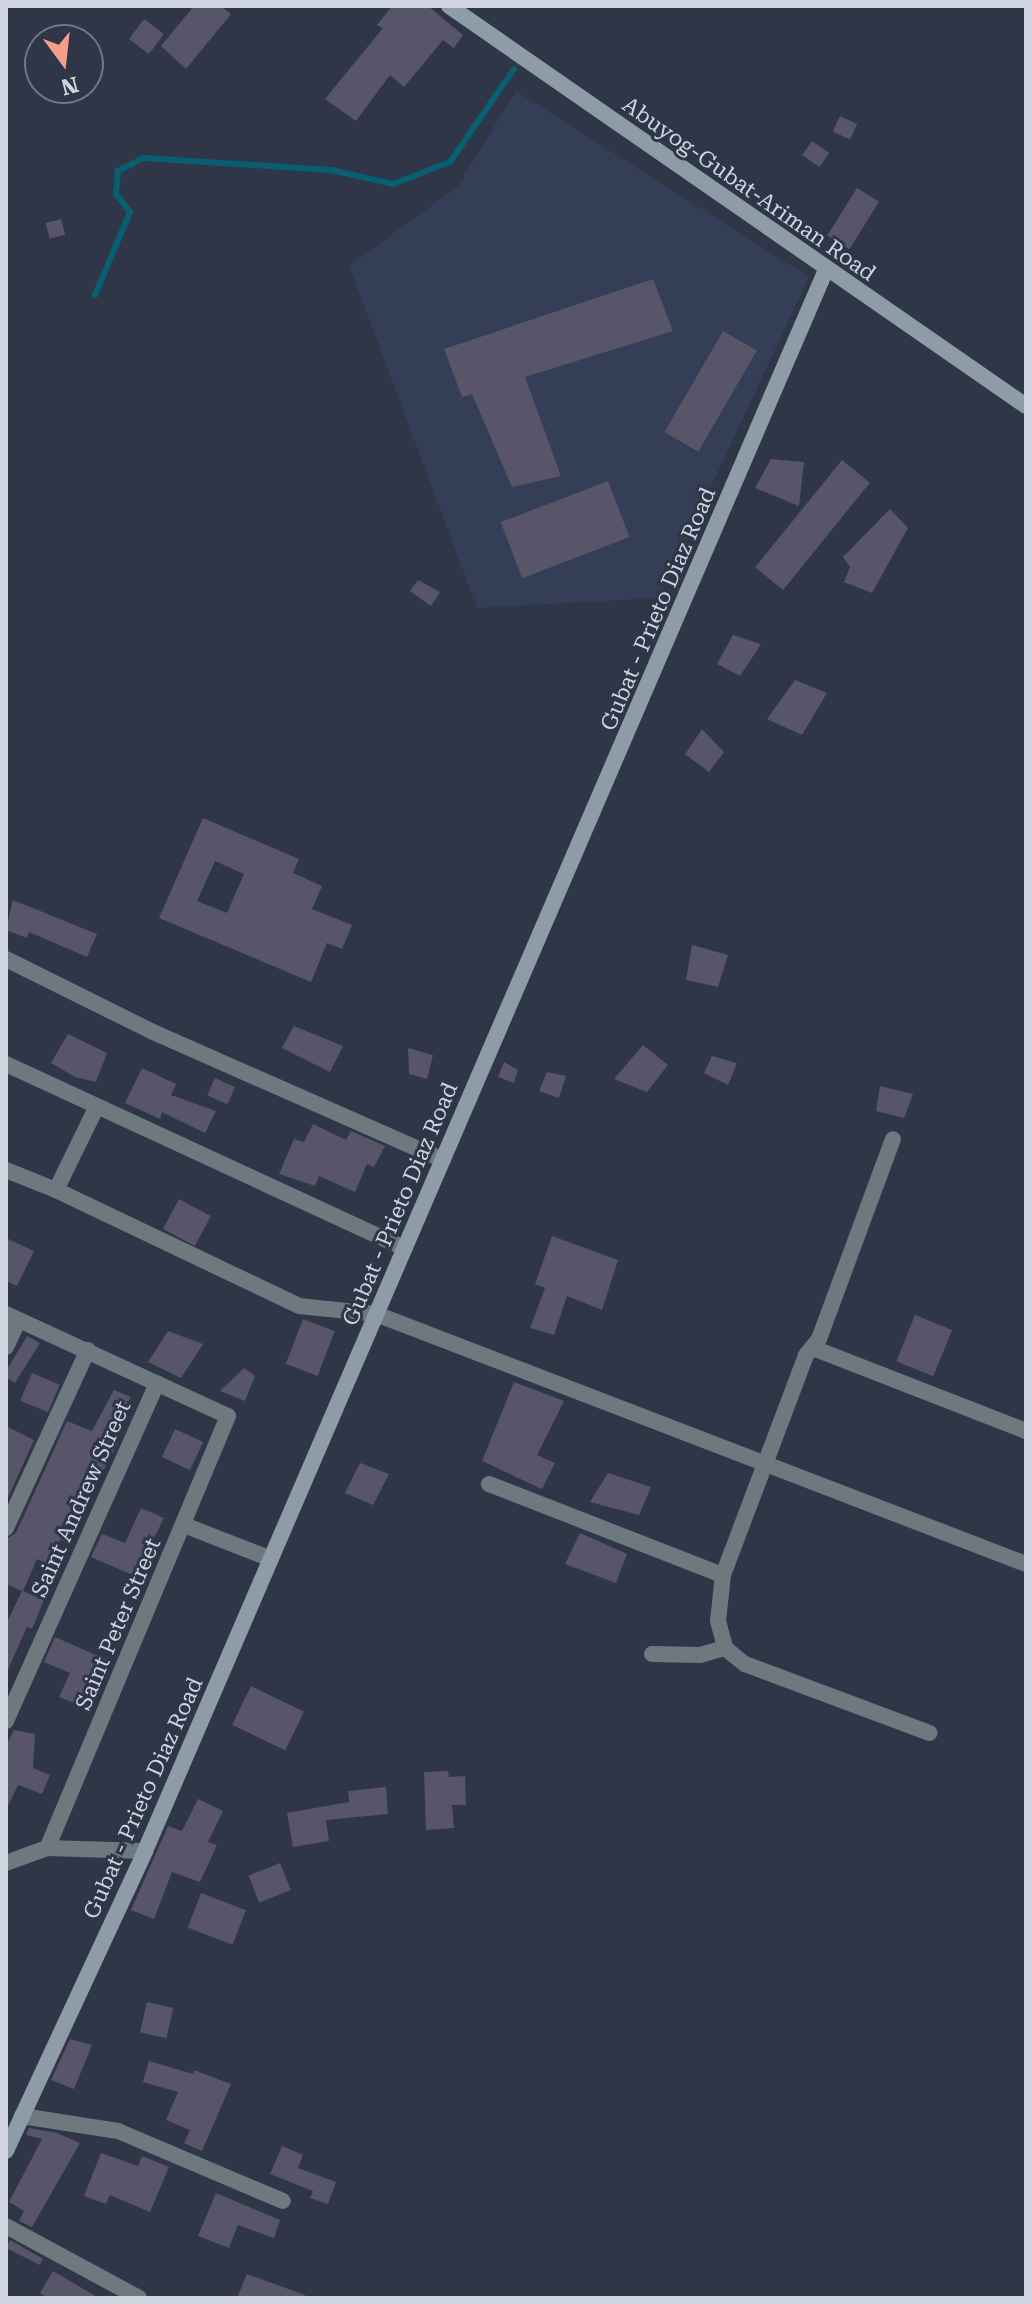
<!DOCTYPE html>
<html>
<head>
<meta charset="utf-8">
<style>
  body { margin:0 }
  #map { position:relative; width:1032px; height:2304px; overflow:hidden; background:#2e3648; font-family:"Roboto Serif",serif }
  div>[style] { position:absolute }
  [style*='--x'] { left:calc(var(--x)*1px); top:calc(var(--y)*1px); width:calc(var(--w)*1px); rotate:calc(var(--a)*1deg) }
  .built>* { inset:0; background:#343e56 }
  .stream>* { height:6px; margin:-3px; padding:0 3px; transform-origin:3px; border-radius:3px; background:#095f6f }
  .building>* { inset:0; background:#58556b; transform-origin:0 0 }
  .street>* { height:16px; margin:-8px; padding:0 8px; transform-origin:8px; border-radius:8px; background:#6e787f }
  .secondary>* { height:16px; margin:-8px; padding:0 8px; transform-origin:8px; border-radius:8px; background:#8d9ca7 }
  span { translate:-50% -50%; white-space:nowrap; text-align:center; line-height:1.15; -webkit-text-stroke:6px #2e3648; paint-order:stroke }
  .street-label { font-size:22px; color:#d0d5e1 }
  .frame { position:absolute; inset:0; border:8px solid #d0d5e1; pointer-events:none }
  .north { position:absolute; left:24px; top:24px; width:80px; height:80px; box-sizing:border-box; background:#2e3648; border:2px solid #6f7685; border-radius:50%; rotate:165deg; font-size:22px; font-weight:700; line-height:32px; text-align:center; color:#d0d5e1 }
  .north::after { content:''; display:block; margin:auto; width:28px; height:36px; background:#f49e8a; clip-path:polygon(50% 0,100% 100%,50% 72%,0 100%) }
</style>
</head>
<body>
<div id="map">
  <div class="built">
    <i style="clip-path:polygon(516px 91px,809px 277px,659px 598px,477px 608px,349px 266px,457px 187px)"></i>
  </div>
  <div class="stream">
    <i style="--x:95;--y:295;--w:90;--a:-67.1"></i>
    <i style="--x:130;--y:212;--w:23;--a:-128"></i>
    <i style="--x:116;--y:194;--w:23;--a:-85"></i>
    <i style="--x:118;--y:171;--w:29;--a:-27"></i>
    <i style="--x:144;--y:158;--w:187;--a:3.7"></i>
    <i style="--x:331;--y:170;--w:64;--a:12.7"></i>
    <i style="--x:393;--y:184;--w:61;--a:-21.1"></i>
    <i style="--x:450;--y:162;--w:113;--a:-55.5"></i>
  </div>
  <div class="building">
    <i style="clip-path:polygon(194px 6px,221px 6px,231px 14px,186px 69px,161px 46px)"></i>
    <i style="clip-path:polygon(392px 6px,428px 6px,463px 35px,454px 48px,443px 40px,404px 87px,390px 75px,356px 121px,325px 99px,383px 28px,377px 25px)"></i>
    <i style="left:144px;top:19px;width:25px;height:25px;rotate:37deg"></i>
    <i style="left:840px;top:116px;width:19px;height:17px;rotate:25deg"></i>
    <i style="left:812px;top:141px;width:21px;height:17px;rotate:35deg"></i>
    <i style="left:857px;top:188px;width:26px;height:56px;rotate:32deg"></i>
    <i style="left:61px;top:219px;width:16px;height:16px;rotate:75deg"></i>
    <i style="clip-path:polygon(653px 279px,673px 331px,525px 377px,561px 476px,512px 487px,472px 394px,462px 397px,444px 349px)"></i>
    <i style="left:723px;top:331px;width:39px;height:117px;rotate:30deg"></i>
    <i style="clip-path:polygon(771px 459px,804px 462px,799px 506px,755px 488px)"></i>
    <i style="left:842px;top:460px;width:36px;height:138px;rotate:39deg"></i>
    <i style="left:608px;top:481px;width:60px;height:115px;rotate:69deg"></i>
    <i style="clip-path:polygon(890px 509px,908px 528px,872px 593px,844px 582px,850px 567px,843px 557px)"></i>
    <i style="clip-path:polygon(418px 580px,440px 592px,431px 606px,410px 591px)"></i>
    <i style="clip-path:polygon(733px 635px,761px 644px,740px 676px,717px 664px)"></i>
    <i style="clip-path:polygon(795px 680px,827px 693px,802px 735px,767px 719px)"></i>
    <i style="clip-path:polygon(702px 729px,724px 752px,709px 772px,685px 754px)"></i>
    <i style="clip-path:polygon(evenodd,203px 818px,299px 859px,293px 873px,322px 886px,312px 909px,352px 925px,342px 949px,327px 943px,311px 982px,159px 918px,203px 818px,215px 861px,244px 874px,227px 913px,197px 901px,215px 861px)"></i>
    <i style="clip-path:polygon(13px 900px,97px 934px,87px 957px,29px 932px,27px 938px,6px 930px)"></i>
    <i style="clip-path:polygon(692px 945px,728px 955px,718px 987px,686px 980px)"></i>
    <i style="clip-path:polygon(294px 1026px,343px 1046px,330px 1072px,282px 1048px)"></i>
    <i style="clip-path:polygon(68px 1034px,107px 1053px,96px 1082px,75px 1077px,51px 1063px)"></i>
    <i style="clip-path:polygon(643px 1045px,668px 1065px,647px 1092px,614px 1079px)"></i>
    <i style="clip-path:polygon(408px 1048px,433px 1055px,427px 1079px,409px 1074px)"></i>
    <i style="clip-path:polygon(712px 1056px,737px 1063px,728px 1085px,704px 1073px)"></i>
    <i style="clip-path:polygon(504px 1062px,518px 1070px,514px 1083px,498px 1077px)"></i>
    <i style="clip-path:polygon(142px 1068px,176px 1084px,171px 1095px,216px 1111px,205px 1133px,162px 1112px,160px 1119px,125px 1103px)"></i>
    <i style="clip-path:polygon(547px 1072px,566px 1076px,559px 1098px,539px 1091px)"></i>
    <i style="left:215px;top:1078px;width:22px;height:19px;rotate:24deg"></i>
    <i style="clip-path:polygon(880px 1086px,913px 1094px,904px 1118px,876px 1111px)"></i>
    <i style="clip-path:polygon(313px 1124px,346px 1140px,351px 1131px,385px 1146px,374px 1167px,367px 1164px,355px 1192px,319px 1176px,315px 1186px,279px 1174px,294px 1139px,304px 1142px)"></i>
    <i style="left:179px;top:1199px;width:36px;height:34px;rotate:28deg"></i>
    <i style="clip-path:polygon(552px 1236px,618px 1260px,602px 1310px,567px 1296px,554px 1335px,530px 1328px,545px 1288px,535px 1284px)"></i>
    <i style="clip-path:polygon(6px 1238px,34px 1251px,17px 1286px,6px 1281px)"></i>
    <i style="left:915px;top:1315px;width:40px;height:50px;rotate:22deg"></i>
    <i style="left:303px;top:1319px;width:34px;height:48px;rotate:21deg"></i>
    <i style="clip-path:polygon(168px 1331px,203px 1344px,181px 1378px,148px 1362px)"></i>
    <i style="clip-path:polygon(27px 1336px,40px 1343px,15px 1383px,6px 1377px,6px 1371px)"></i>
    <i style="clip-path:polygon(244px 1368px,255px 1376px,245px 1401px,220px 1391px)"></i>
    <i style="left:32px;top:1373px;width:30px;height:30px;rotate:23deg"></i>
    <i style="clip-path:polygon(514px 1382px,564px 1401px,537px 1455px,555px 1463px,542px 1489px,482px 1461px)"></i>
    <i style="clip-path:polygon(114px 1390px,131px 1397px,120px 1414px,124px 1416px,113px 1440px,118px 1443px,65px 1542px,60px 1539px,48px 1564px,37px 1559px,23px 1591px,44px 1600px,32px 1629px,27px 1627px,6px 1674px,6px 1624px,22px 1591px,6px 1584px,6px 1539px,16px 1533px,67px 1421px,92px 1431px)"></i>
    <i style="clip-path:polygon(6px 1426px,34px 1440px,6px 1502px)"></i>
    <i style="left:175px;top:1429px;width:31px;height:31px;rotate:25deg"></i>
    <i style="clip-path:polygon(360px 1463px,389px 1474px,373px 1505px,345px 1493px)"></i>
    <i style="clip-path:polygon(608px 1473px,651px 1487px,639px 1515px,590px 1502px)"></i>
    <i style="clip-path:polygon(141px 1508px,164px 1518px,135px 1576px,91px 1557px,102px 1534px,125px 1543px)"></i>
    <i style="clip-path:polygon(580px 1533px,627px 1554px,616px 1583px,565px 1564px)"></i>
    <i style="clip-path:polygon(55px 1637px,107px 1660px,87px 1708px,59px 1697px,70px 1673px,44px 1662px)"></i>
    <i style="left:251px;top:1686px;width:59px;height:43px;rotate:26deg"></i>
    <i style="clip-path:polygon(14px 1730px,35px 1734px,33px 1768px,50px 1775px,42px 1794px,18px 1785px,6px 1810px,6px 1745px)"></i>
    <i style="clip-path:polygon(448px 1771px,449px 1777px,465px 1776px,466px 1805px,452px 1805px,454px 1828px,426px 1830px,424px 1772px)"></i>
    <i style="clip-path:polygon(386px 1787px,388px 1814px,326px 1820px,329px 1841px,293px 1847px,287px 1813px,349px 1802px,348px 1791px)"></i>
    <i style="clip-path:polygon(198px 1799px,223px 1811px,208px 1842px,217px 1845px,200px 1882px,172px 1872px,154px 1919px,131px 1910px,168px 1826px,182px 1831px)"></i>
    <i style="left:280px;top:1863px;width:29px;height:34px;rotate:68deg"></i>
    <i style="left:201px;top:1893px;width:48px;height:37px;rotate:21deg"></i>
    <i style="left:147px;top:2002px;width:27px;height:31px;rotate:13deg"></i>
    <i style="clip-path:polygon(70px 2039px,92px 2045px,74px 2089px,51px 2080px)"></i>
    <i style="clip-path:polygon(149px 2061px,193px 2074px,194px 2070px,231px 2084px,202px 2151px,184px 2143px,190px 2130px,166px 2120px,178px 2092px,143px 2082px)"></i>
    <i style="clip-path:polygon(29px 2128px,57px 2133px,80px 2143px,32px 2227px,19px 2221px,24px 2211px,9px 2202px,42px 2139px,26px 2135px)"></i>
    <i style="clip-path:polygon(282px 2146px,303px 2155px,298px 2168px,336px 2182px,328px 2204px,310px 2198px,313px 2191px,270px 2174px)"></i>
    <i style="clip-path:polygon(101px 2153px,138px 2166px,142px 2156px,169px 2167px,150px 2212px,110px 2195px,106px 2204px,84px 2196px)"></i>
    <i style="clip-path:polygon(216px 2193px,280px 2220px,274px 2238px,238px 2225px,229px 2248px,198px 2236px)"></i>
    <i style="clip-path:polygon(10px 2240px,43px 2259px,40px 2265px,6px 2248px)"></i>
    <i style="clip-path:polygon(53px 2271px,99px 2298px,48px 2298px,40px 2293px)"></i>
    <i style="clip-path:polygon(247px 2274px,305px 2295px,305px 2298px,237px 2298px)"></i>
  </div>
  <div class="street">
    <i style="--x:6;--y:959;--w:164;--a:26.4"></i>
    <i style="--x:153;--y:1032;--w:317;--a:23.8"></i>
    <i style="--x:6;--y:1064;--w:439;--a:24.8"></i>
    <i style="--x:6;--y:1170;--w:54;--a:21.8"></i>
    <i style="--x:56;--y:1190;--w:269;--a:25.5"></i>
    <i style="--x:299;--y:1306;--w:77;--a:5.9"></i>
    <i style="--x:376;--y:1314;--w:696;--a:21.04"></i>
    <i style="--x:56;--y:1190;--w:93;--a:-64"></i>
    <i style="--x:6;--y:1314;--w:244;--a:24.7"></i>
    <i style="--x:228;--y:1416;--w:468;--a:112.7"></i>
    <i style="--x:6;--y:1347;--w:29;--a:-65"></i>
    <i style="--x:813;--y:1348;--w:229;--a:21.3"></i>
    <i style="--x:489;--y:1484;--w:251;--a:21.3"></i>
    <i style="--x:723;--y:1575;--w:235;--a:-69.3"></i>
    <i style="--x:806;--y:1355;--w:21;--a:-51"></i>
    <i style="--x:819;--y:1339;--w:213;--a:-69.7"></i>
    <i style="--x:184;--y:1525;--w:93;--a:21.3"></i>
    <i style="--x:6;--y:1528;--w:196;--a:-65.3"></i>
    <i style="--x:723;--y:1575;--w:46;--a:96.2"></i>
    <i style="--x:718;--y:1621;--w:28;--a:75"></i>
    <i style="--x:725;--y:1648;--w:26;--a:39"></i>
    <i style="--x:745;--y:1664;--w:197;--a:20.5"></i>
    <i style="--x:652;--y:1654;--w:48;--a:1.2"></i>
    <i style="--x:700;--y:1655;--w:26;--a:-16"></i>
    <i style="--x:6;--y:1721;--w:370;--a:-65.9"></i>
    <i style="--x:6;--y:1863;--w:44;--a:-20.1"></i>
    <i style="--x:47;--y:1848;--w:98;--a:1.8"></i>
    <i style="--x:22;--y:2116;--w:97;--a:8.9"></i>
    <i style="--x:118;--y:2131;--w:179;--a:23"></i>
    <i style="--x:6;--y:2226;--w:151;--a:28.4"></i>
  </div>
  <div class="secondary">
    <i style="--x:449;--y:6;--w:702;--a:34.73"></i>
    <i style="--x:6;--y:2151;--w:331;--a:-65.1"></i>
    <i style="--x:145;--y:1851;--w:1721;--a:-66.7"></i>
  </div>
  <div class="street-label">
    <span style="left:749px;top:189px;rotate:35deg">Abuyog-Gubat-Ariman Road</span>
    <span style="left:658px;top:609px;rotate:-67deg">Gubat - Prieto Diaz Road</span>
    <span style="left:400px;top:1204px;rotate:-67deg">Gubat - Prieto Diaz Road</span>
    <span style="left:81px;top:1499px;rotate:-66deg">Saint Andrew Street</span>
    <span style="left:118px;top:1624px;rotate:-67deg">Saint Peter Street</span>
    <span style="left:143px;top:1798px;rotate:-66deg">Gubat - Prieto Diaz Road</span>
  </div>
  <div class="frame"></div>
  <div class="north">N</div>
</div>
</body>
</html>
